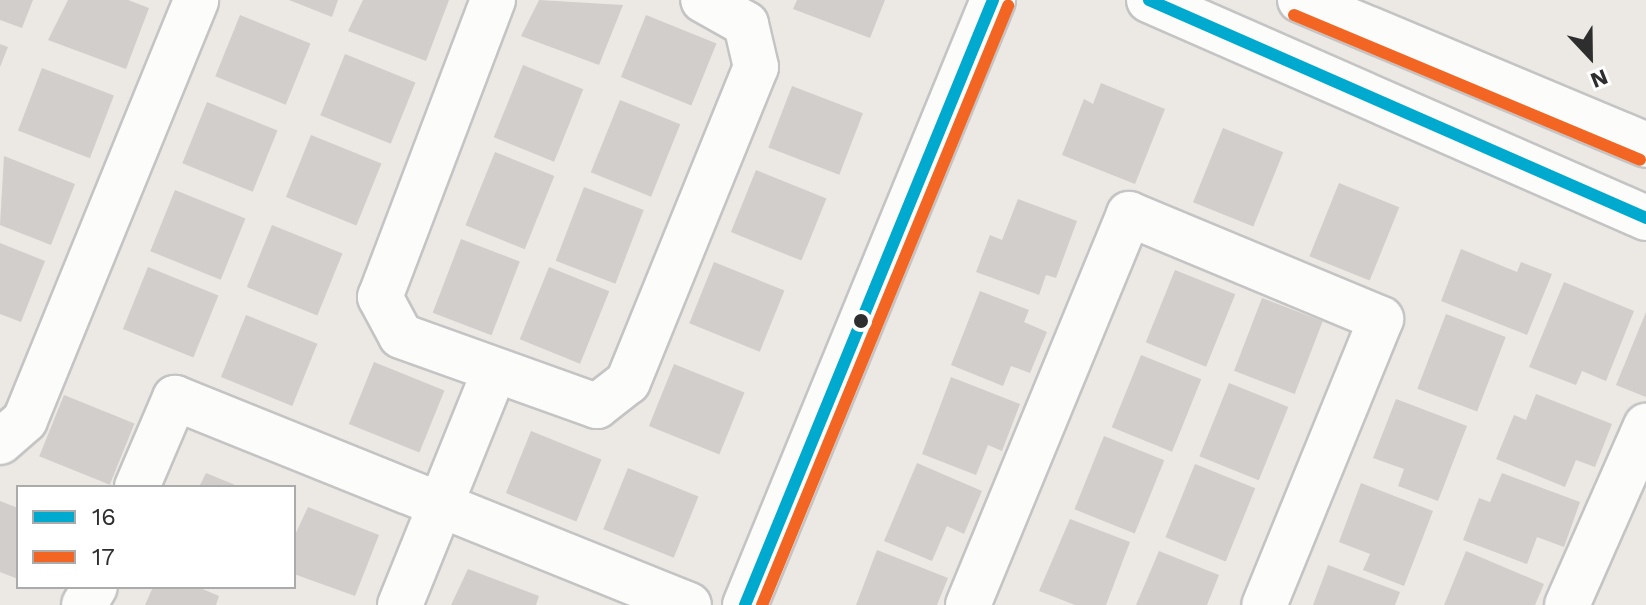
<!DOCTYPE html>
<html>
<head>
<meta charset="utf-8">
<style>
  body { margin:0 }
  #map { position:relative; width:1646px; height:605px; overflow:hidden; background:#ece8e4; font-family:"Work Sans",sans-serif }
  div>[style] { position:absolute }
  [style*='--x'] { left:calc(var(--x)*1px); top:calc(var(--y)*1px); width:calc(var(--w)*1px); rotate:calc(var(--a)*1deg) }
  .building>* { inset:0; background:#d1cecb; transform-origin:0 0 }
  .roads { filter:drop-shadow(2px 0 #c5c4c5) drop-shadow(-2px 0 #c5c4c5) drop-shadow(0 2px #c5c4c5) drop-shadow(0 -2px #c5c4c5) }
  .minor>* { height:44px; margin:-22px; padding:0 22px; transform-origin:22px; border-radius:22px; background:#fcfcfb }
  .tertiary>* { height:44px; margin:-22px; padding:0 22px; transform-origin:22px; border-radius:22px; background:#fcfcfb }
  .bus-1>* { height:12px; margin:-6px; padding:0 6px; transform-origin:6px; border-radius:6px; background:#00a9ce }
  .bus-2>* { height:12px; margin:-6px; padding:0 6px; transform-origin:6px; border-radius:6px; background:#f26522 }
  .dots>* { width:22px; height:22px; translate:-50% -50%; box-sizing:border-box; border:4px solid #fff; border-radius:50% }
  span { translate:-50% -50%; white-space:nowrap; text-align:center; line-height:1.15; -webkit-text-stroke:8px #fff; paint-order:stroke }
  .legend { position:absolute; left:16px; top:485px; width:280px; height:104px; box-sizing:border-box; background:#fff; border:2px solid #ababab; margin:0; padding:10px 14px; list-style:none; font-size:24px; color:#2e2e2e }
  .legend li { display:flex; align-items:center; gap:16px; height:40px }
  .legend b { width:40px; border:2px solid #ababab }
  .north { position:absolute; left:1550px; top:16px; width:80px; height:80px; -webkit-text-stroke:6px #fff; paint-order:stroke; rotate:158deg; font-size:22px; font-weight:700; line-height:32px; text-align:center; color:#2e2e2e }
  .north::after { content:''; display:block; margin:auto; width:28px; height:36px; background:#2e2e2e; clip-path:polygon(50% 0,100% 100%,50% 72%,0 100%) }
</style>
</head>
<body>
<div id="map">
  <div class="building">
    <i style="clip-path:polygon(0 0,33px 0,22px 28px,0 20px)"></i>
    <i style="clip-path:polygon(68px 0,128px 0,149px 8px,126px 69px,48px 40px)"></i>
    <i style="clip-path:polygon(289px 0,338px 0,332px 17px)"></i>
    <i style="clip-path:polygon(363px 0,449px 0,426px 61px,348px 31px)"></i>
    <i style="clip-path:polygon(539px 0,623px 5px,599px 65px,521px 36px)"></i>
    <i style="clip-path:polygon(797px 0,885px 0,870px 38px,793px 9px)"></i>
    <i style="left:240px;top:15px;width:76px;height:66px;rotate:22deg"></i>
    <i style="left:646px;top:15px;width:76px;height:67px;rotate:22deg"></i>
    <i style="clip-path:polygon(0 44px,8px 47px,0 67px)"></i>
    <i style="left:345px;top:54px;width:76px;height:66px;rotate:22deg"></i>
    <i style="left:523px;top:65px;width:65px;height:78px;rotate:22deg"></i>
    <i style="left:42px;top:68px;width:77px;height:67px;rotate:21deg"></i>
    <i style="clip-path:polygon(1101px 83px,1165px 109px,1135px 184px,1062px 155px,1084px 99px,1093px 104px)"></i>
    <i style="left:792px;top:86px;width:76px;height:66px;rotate:21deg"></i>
    <i style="left:620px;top:100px;width:65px;height:78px;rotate:22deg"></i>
    <i style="left:207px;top:102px;width:76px;height:66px;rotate:22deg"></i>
    <i style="left:1223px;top:128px;width:65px;height:80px;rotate:22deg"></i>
    <i style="left:311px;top:135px;width:76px;height:67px;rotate:22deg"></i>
    <i style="left:495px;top:152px;width:64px;height:79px;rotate:22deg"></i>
    <i style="clip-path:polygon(4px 156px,75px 184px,51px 245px,0 225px)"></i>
    <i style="left:756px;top:170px;width:76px;height:67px;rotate:22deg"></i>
    <i style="left:1339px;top:183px;width:65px;height:79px;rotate:22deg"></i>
    <i style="left:584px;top:187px;width:64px;height:79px;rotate:21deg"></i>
    <i style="left:175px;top:190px;width:76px;height:66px;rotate:22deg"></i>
    <i style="clip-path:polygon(1018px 199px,1077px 221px,1056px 278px,1046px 275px,1039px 295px,976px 272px,990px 235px,1002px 240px)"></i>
    <i style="left:272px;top:225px;width:76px;height:67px;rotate:22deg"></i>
    <i style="left:461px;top:239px;width:63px;height:79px;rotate:21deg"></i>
    <i style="clip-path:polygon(0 243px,45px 261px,21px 322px,0 314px)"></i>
    <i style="clip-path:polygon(1461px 249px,1517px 272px,1521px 262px,1552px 274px,1527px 335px,1441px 301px)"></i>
    <i style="left:714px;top:262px;width:76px;height:66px;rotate:22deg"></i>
    <i style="left:148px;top:267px;width:76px;height:67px;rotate:22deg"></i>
    <i style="left:549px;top:267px;width:65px;height:78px;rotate:22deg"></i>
    <i style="left:1175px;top:270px;width:65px;height:78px;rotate:22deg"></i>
    <i style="clip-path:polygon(1564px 282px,1634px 311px,1606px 381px,1582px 371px,1576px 385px,1529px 367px)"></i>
    <i style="clip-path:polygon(980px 291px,1029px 310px,1024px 322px,1047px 332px,1030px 373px,1011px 366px,1003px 386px,951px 365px)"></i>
    <i style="left:1262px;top:298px;width:65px;height:78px;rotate:21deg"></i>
    <i style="clip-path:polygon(1646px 312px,1646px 397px,1616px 385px)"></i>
    <i style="left:1446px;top:314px;width:64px;height:80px;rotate:21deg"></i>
    <i style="left:246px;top:315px;width:77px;height:67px;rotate:22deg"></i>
    <i style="left:1141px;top:355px;width:65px;height:78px;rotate:22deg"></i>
    <i style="left:374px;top:362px;width:76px;height:67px;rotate:22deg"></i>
    <i style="left:674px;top:364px;width:76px;height:67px;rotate:22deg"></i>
    <i style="clip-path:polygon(951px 377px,1020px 404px,1002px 451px,988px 445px,976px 475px,922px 454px)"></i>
    <i style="left:1229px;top:383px;width:64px;height:79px;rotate:22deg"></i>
    <i style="clip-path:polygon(1536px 394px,1612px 424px,1595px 467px,1576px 460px,1565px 487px,1496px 459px,1514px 415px,1526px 420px)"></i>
    <i style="left:64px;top:395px;width:76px;height:66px;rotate:22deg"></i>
    <i style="clip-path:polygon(1396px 399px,1467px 426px,1438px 501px,1398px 486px,1404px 469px,1373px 458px)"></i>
    <i style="left:531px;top:431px;width:76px;height:67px;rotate:22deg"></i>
    <i style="left:1104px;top:436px;width:65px;height:79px;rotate:22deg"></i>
    <i style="clip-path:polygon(917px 463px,982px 491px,964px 534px,947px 526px,932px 561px,884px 541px)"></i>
    <i style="left:1195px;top:464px;width:65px;height:79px;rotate:22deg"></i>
    <i style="left:628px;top:468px;width:76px;height:66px;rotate:22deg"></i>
    <i style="clip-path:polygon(206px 473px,240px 487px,199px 487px)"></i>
    <i style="clip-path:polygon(1502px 473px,1580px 502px,1564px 547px,1537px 537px,1527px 564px,1463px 540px,1479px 498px,1490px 502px)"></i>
    <i style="clip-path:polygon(1361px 483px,1433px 511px,1404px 586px,1363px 570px,1370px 554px,1339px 542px)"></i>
    <i style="clip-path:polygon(0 501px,18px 508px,18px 579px,0 572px)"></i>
    <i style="clip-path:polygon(308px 507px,379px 535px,355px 596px,294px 574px,294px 537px)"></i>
    <i style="clip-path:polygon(1070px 519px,1130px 542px,1106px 605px,1075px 605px,1039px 591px)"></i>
    <i style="clip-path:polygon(877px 550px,948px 578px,937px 605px,856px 605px)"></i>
    <i style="clip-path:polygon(1159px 551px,1219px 575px,1207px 605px,1136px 605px)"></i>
    <i style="clip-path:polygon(1466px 551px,1544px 584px,1535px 605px,1444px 605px)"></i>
    <i style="clip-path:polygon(1328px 565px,1400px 592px,1395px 605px,1313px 605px)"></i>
    <i style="clip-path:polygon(468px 569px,539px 596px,536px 605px,451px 605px)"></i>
    <i style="clip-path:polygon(153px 587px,198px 587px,219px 596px,216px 605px,145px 605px)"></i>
  </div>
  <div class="roads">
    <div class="minor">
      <i style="--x:493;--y:0;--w:318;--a:110.8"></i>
      <i style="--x:380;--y:297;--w:44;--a:61.7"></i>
      <i style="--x:401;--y:336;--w:208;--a:19.7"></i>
      <i style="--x:597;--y:406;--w:39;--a:-38"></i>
      <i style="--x:628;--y:382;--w:340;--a:-67.9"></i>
      <i style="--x:756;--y:67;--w:44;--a:-103.1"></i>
      <i style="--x:746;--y:24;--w:49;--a:-150.8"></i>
      <i style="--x:0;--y:442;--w:33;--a:-41"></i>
      <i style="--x:25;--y:420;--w:453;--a:-67.8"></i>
      <i style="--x:137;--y:487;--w:97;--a:-66.9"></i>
      <i style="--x:175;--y:398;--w:554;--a:21.94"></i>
      <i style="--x:84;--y:605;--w:21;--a:-59"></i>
      <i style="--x:400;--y:605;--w:251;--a:-68"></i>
      <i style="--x:968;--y:605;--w:423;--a:-67.6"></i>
      <i style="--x:1129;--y:214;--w:273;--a:22.6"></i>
      <i style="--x:1381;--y:319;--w:309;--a:112.2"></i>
      <i style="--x:1567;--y:605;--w:196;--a:-66.2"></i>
    </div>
    <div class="tertiary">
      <i style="--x:1149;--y:0;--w:543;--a:23.68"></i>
      <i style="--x:1300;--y:0;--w:375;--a:22.7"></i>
      <i style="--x:745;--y:605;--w:654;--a:-67.71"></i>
    </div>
  </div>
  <div class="bus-1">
    <i style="--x:1149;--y:0;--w:543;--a:23.68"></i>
    <i style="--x:745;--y:605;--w:654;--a:-67.71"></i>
  </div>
  <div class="bus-2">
    <i style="--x:1294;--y:15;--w:375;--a:22.7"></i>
    <i style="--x:762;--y:605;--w:648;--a:-67.67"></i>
  </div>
  <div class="dots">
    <i style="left:861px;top:321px;background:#2e2e2e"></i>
  </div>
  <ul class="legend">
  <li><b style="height:10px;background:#00a9ce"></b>16</li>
  <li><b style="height:10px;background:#f26522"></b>17</li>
  </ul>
  <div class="north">N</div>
</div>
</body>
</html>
